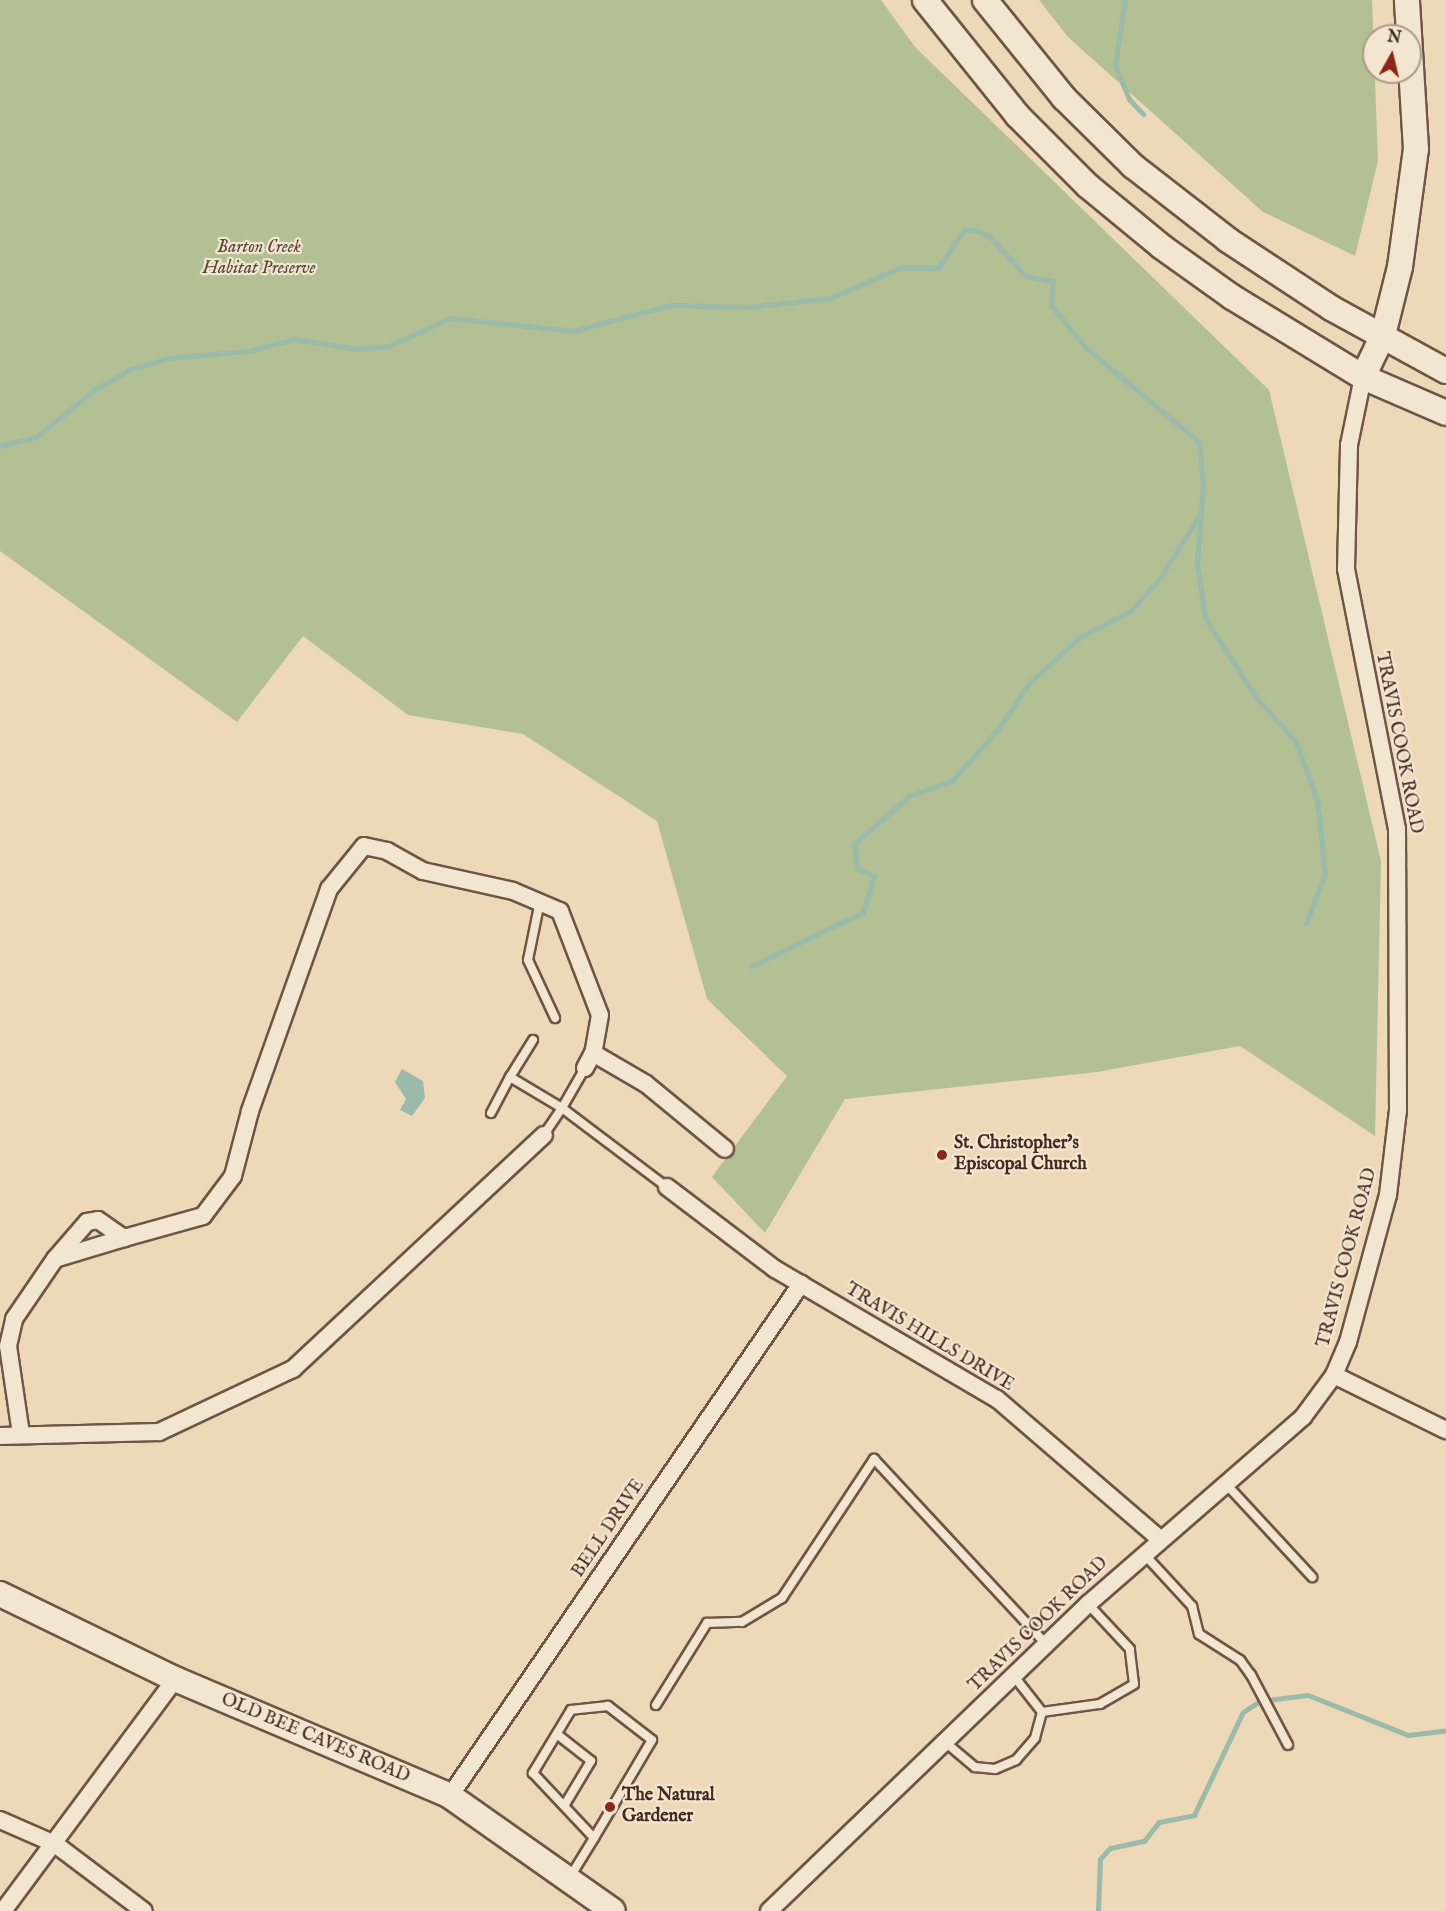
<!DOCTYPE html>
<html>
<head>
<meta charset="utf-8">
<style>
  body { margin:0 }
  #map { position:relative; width:1446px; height:1911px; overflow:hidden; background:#edd9b7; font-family:"IM FELL English",serif }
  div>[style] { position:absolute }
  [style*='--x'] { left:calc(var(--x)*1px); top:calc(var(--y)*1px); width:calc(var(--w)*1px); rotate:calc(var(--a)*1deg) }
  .green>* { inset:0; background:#b2c093 }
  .water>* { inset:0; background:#9abaaa }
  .stream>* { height:5px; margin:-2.5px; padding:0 2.5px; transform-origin:2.5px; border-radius:2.5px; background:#9abaaa }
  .roads { filter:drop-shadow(2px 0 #6e5546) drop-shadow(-2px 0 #6e5546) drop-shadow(0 2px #6e5546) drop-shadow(0 -2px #6e5546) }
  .lane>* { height:8px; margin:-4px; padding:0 4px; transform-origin:4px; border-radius:4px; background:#f3e6d0 }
  .street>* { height:16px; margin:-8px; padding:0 8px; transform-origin:8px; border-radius:8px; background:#f3e6d0 }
  .secondary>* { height:24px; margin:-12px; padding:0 12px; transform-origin:12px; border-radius:12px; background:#f3e6d0 }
  .dots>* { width:16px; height:16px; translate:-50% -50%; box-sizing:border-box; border:3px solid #f3e6d0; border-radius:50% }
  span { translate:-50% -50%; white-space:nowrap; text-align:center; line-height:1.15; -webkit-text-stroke:4.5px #f3e6d0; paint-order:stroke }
  .park-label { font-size:18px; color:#594737; font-style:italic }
  .street-label { font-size:18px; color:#432920 }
  .poi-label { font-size:18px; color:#432920; font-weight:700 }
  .left { translate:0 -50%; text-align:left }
  .north { position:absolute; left:1362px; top:24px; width:60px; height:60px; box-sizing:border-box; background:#f3e6d0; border:2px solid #ad9a8a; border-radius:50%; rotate:8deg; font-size:16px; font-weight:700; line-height:24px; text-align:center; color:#432920 }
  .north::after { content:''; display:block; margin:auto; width:21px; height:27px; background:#8f2418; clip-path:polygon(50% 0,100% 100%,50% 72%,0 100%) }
</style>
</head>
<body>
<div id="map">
  <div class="green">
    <i style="clip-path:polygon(0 0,881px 0,915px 47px,1269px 390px,1381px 861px,1375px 1136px,1240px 1046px,1097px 1072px,845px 1099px,765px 1233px,712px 1177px,787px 1076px,707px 999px,657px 821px,523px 734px,408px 715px,303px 636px,237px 722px,0 551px)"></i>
    <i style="clip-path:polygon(1039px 0,1372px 0,1378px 161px,1355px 256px,1263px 212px,1068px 37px)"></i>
  </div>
  <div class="water">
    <i style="clip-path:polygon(402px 1069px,423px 1081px,425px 1098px,412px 1116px,400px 1110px,406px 1099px,395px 1082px)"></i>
  </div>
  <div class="stream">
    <i style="--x:1125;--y:0;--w:67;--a:98.6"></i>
    <i style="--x:1115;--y:66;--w:36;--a:67"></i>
    <i style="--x:1129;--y:99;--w:21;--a:47"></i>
    <i style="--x:0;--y:446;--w:37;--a:-14"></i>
    <i style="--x:36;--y:437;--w:75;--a:-39"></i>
    <i style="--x:94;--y:390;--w:40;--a:-29.7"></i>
    <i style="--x:129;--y:370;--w:42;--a:-16.7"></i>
    <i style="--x:169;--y:358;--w:79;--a:-5.1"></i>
    <i style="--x:248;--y:351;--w:48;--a:-14.6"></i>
    <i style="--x:294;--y:339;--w:63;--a:9.2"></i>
    <i style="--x:356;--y:349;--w:33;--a:-5"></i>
    <i style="--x:389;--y:346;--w:67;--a:-24.7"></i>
    <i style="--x:450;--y:318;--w:125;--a:6"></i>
    <i style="--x:574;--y:331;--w:99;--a:-15.2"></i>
    <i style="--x:670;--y:305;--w:79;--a:1.5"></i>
    <i style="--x:749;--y:307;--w:81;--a:-6.3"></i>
    <i style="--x:830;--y:298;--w:78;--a:-23.3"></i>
    <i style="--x:902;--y:267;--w:36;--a:2"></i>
    <i style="--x:938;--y:268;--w:46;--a:-55.6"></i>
    <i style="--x:964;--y:230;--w:10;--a:0"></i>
    <i style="--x:974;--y:230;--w:15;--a:20"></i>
    <i style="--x:988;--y:235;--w:56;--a:47.2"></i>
    <i style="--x:1026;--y:276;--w:27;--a:10"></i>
    <i style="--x:1053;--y:281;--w:24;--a:95"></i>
    <i style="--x:1051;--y:305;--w:54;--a:51"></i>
    <i style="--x:1085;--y:347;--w:148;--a:39.8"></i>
    <i style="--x:1199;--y:442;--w:44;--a:84.8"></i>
    <i style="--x:1203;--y:486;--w:76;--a:94.5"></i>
    <i style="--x:1197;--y:562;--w:57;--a:81.9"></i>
    <i style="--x:1205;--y:618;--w:93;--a:57.3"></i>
    <i style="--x:1255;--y:696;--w:62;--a:48.3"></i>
    <i style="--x:1296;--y:742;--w:62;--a:70.1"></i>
    <i style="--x:1317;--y:800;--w:74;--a:83.8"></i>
    <i style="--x:1325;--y:874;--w:53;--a:111.2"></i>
    <i style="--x:751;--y:966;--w:124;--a:-25.7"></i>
    <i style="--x:863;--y:912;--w:38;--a:-73"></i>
    <i style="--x:874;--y:876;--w:19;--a:-155"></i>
    <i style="--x:857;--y:868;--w:24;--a:-97"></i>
    <i style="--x:854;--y:844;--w:73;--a:-41.1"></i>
    <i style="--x:909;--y:796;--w:46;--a:-19.2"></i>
    <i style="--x:952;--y:781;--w:71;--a:-48.4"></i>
    <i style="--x:999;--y:728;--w:54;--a:-56.3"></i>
    <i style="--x:1029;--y:683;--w:69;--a:-42"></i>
    <i style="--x:1080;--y:637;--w:57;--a:-27"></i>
    <i style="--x:1131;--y:611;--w:44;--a:-48.7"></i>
    <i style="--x:1160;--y:578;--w:72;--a:-58.1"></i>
    <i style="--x:1098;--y:1911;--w:52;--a:-87.8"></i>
    <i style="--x:1100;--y:1859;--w:15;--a:-48"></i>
    <i style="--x:1110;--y:1848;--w:35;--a:-12"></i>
    <i style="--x:1144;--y:1841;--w:24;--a:-52"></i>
    <i style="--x:1159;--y:1822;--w:36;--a:-11"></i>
    <i style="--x:1194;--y:1815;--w:114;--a:-64.6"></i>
    <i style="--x:1243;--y:1712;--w:20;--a:-33"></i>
    <i style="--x:1260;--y:1701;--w:48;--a:-7.1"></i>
    <i style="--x:1308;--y:1695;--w:108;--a:21.8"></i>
    <i style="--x:1408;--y:1735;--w:38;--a:-7"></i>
  </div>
  <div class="roads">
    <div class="lane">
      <i style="--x:540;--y:901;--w:60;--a:101.5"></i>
      <i style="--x:528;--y:960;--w:64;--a:65"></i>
      <i style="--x:533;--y:1040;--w:44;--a:121.9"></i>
      <i style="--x:510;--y:1077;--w:61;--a:30.8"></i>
      <i style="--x:562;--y:1108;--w:32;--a:124"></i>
      <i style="--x:585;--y:1068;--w:46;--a:119.9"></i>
      <i style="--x:562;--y:1108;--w:131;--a:37"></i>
      <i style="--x:491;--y:1113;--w:41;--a:-62.2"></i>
      <i style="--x:1226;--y:1484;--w:127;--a:47.2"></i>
      <i style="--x:1144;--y:1554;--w:71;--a:47.3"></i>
      <i style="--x:1192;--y:1606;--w:29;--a:76"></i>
      <i style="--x:1199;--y:1634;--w:49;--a:32.4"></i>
      <i style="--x:1240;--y:1660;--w:19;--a:54"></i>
      <i style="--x:1251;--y:1675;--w:79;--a:62.1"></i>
      <i style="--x:656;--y:1705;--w:97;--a:-58.1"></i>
      <i style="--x:707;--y:1623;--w:35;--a:-2"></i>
      <i style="--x:742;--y:1622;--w:47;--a:-31"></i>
      <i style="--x:782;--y:1598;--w:167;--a:-56.5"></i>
      <i style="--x:874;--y:1459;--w:253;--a:47.1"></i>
      <i style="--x:1042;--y:1712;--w:59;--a:-7.9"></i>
      <i style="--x:1100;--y:1704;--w:39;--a:-30"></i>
      <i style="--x:1134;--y:1684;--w:35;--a:-97"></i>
      <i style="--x:1130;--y:1649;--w:62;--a:-133"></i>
      <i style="--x:558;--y:1735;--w:42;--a:38.2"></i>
      <i style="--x:591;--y:1761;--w:52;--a:121"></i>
      <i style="--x:945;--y:1742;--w:39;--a:40"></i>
      <i style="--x:975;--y:1767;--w:20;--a:6"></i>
      <i style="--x:995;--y:1769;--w:23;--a:-23"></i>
      <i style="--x:1016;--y:1760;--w:29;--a:-49"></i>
      <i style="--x:1035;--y:1738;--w:27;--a:-75"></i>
      <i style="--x:1042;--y:1712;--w:47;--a:-128.1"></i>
      <i style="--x:570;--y:1877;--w:46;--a:-58.4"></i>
      <i style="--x:594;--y:1838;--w:114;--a:-59.4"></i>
      <i style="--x:652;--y:1740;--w:56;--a:-142.3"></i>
      <i style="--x:608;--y:1706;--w:37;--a:174"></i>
      <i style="--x:571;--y:1710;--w:74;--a:121.1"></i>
      <i style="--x:533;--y:1773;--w:89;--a:46.8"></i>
    </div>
    <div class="street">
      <i style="--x:585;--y:1068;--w:17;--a:-62"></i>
      <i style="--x:667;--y:1187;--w:136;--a:37.2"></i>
      <i style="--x:775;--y:1269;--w:257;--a:30.4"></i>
      <i style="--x:997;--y:1399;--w:215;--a:40.7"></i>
      <i style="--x:124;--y:1238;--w:82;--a:-15.6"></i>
      <i style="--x:203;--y:1216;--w:50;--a:-53.1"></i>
      <i style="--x:233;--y:1176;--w:67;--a:-75.3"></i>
      <i style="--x:250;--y:1111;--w:236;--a:-70.4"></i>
      <i style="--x:329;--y:889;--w:55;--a:-50.9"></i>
      <i style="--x:364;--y:846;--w:24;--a:12"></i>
      <i style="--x:387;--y:851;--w:41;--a:29.1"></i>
      <i style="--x:423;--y:871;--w:92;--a:12.5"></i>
      <i style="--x:513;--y:891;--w:51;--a:23.1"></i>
      <i style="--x:560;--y:911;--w:111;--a:69"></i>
      <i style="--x:600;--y:1015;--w:39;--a:100"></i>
      <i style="--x:593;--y:1053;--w:61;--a:30.3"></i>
      <i style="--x:646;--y:1084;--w:102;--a:39.4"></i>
      <i style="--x:1334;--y:1375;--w:125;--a:26.2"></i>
      <i style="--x:21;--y:1434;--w:89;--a:-98.4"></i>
      <i style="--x:8;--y:1346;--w:28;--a:-77"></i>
      <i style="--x:14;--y:1319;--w:73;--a:-55.7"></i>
      <i style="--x:55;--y:1259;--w:49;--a:-49.1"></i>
      <i style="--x:87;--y:1222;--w:11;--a:-10"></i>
      <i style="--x:98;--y:1220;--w:32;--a:35"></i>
      <i style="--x:124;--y:1238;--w:72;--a:163.1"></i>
      <i style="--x:0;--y:1436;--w:159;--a:-1.4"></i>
      <i style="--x:159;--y:1432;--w:148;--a:-25.2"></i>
      <i style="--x:293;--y:1369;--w:343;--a:-43"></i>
      <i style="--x:450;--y:1796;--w:621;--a:-55.57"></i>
      <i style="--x:0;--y:1820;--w:60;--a:23.6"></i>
      <i style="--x:55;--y:1844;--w:111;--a:37"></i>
      <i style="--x:3;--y:1911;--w:289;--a:-53.4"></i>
      <i style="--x:769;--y:1911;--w:443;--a:-43.9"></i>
      <i style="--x:1088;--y:1604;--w:285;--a:-41"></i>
      <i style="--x:1303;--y:1417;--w:52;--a:-53.6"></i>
      <i style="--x:1334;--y:1375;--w:36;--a:-67"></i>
      <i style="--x:1348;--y:1342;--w:152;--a:-74.8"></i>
      <i style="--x:1388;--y:1195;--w:86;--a:-83.3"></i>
      <i style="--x:1398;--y:1110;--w:281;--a:-90.2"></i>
      <i style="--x:1397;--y:829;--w:265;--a:-101.1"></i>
      <i style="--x:1346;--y:569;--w:124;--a:-88.6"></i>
      <i style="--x:1349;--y:445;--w:69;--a:-78.4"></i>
    </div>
    <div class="secondary">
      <i style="--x:925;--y:0;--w:147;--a:51.3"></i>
      <i style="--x:1017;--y:115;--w:100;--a:45"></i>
      <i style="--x:1088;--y:186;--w:96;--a:39.5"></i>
      <i style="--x:1162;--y:247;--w:86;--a:35.5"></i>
      <i style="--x:1232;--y:297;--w:153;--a:31.4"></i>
      <i style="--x:1363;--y:377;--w:90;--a:23.4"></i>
      <i style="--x:985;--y:0;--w:126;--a:51.1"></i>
      <i style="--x:1064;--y:98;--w:97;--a:44.6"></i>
      <i style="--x:1133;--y:166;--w:120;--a:37.9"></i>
      <i style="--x:1228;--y:240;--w:123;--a:33.4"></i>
      <i style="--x:1331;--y:308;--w:131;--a:28.7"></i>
      <i style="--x:1363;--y:377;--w:47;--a:-64.5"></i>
      <i style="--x:1383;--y:335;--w:70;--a:-76"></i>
      <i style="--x:1400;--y:267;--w:119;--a:-82.3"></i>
      <i style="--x:1416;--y:149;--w:149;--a:-93.5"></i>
      <i style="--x:0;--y:1594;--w:195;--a:25.9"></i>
      <i style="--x:175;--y:1679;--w:299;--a:23"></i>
      <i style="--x:450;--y:1796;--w:199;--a:35.2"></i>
    </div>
  </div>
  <div class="dots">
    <i style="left:942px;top:1155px;background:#8f2418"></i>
    <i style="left:610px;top:1807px;background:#8f2418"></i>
  </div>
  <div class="park-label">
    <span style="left:259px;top:259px">Barton Creek<br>Habitat Preserve</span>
  </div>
  <div class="street-label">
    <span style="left:1398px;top:743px;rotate:79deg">TRAVIS COOK ROAD</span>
    <span style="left:1348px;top:1258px;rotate:-75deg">TRAVIS COOK ROAD</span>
    <span style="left:929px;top:1338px;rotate:31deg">TRAVIS HILLS DRIVE</span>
    <span style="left:609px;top:1529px;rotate:-56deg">BELL DRIVE</span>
    <span style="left:1039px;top:1625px;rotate:-44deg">TRAVIS COOK ROAD</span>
    <span style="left:315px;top:1739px;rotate:23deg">OLD BEE CAVES ROAD</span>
  </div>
  <div class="poi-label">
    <span class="left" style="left:954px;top:1155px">St. Christopher’s<br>Episcopal Church</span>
    <span class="left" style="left:622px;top:1807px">The Natural<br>Gardener</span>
  </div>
  <div class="north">N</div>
</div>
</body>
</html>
